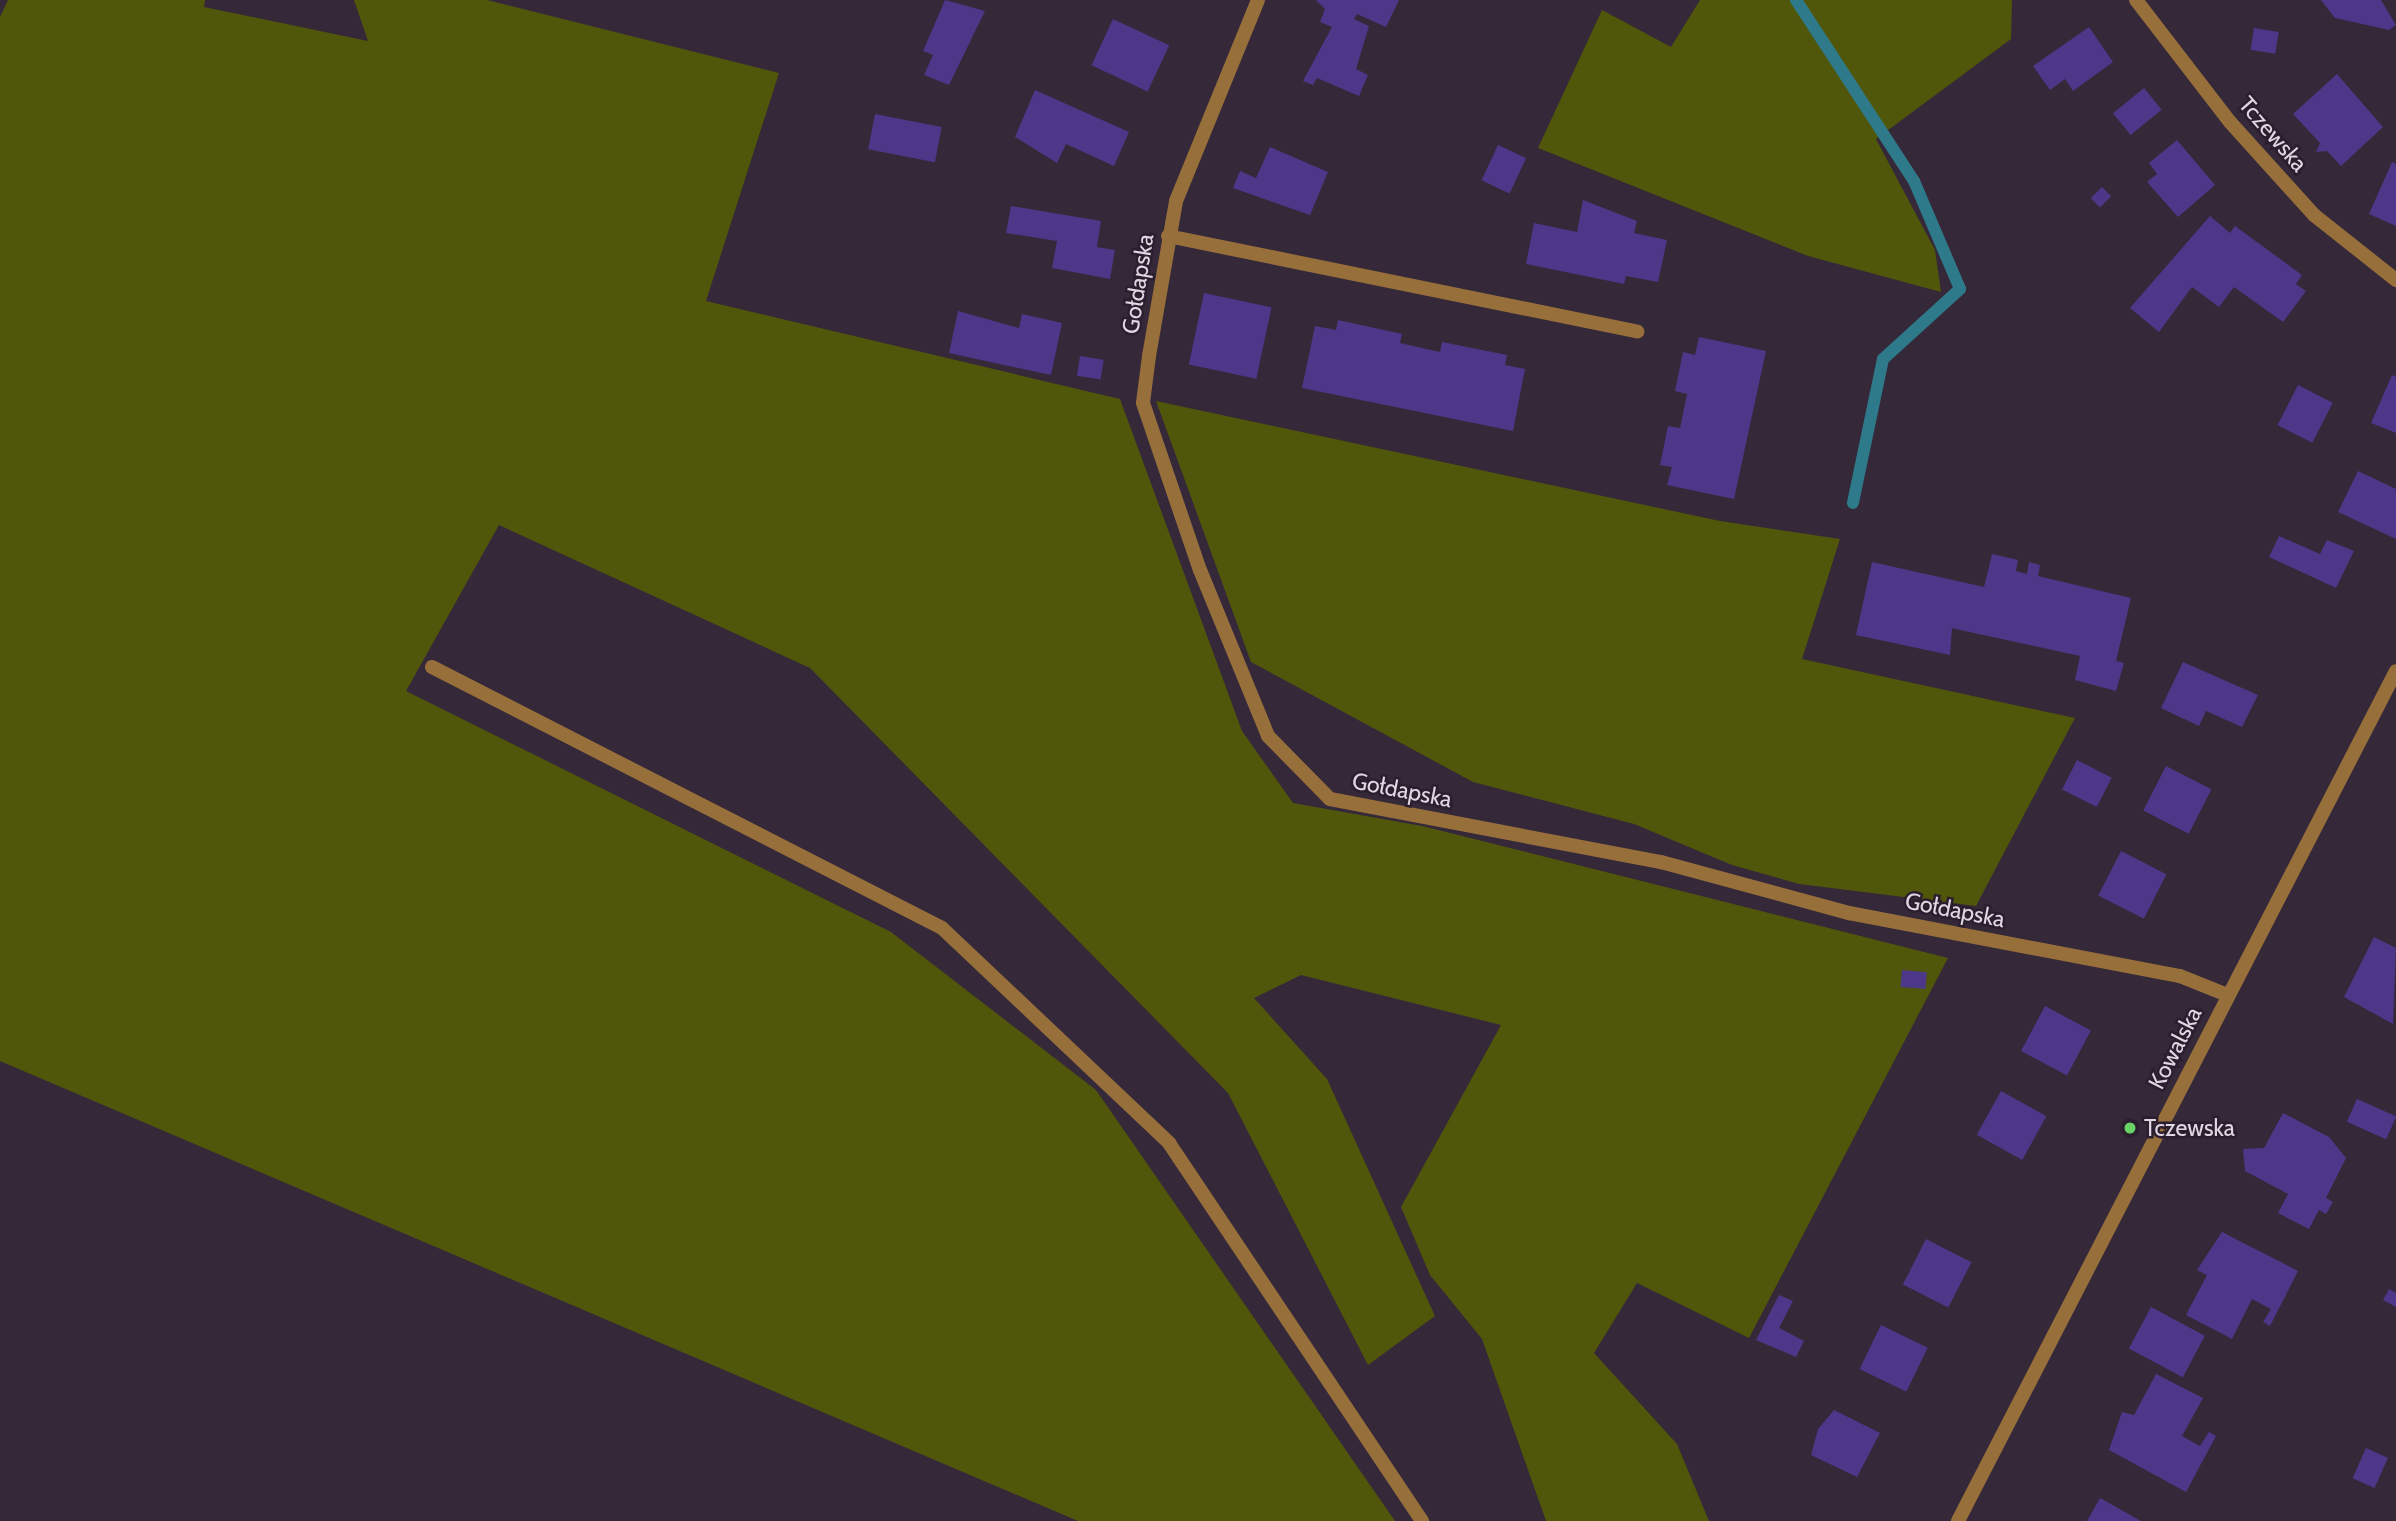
<!DOCTYPE html>
<html>
<head>
<meta charset="utf-8">
<style>
  body { margin:0 }
  #map { position:relative; width:2396px; height:1521px; overflow:hidden; background:#352839; font-family:Cabin,sans-serif }
  div>[style] { position:absolute }
  [style*='--x'] { left:calc(var(--x)*1px); top:calc(var(--y)*1px); width:calc(var(--w)*1px); rotate:calc(var(--a)*1deg) }
  .green>* { inset:0; background:#50560a }
  .stream>* { height:12px; margin:-6px; padding:0 6px; transform-origin:6px; border-radius:6px; background:#2e7a8a }
  .building>* { inset:0; background:#4d3788; transform-origin:0 0 }
  .service>* { height:14px; margin:-7px; padding:0 7px; transform-origin:7px; border-radius:7px; background:#976f3b }
  .minor>* { height:14px; margin:-7px; padding:0 7px; transform-origin:7px; border-radius:7px; background:#976f3b }
  .tertiary>* { height:14px; margin:-7px; padding:0 7px; transform-origin:7px; border-radius:7px; background:#976f3b }
  .dots>* { width:19px; height:19px; translate:-50% -50%; box-sizing:border-box; border:4px solid #2b1e2e; border-radius:50% }
  span { translate:-50% -50%; white-space:nowrap; text-align:center; line-height:1.15; -webkit-text-stroke:5px #2b1e2e; paint-order:stroke }
  .street-label { font-size:23px; color:#e0d7e2 }
  .poi-label { font-size:23px; color:#e0d7e2 }
  .left { translate:0 -50%; text-align:left }
</style>
</head>
<body>
<div id="map">
  <div class="green">
    <i style="clip-path:polygon(8px 0,205px 0,204px 7px,368px 41px,354px 0,487px 0,779px 73px,706px 301px,1120px 399px,1242px 731px,1293px 803px,1422px 826px,1948px 958px,1749px 1338px,1637px 1283px,1594px 1353px,1677px 1444px,1709px 1521px,1546px 1521px,1482px 1339px,1430px 1275px,1401px 1207px,1501px 1025px,1301px 975px,1254px 998px,1327px 1079px,1435px 1316px,1368px 1365px,1228px 1093px,810px 668px,499px 525px,406px 691px,891px 932px,1096px 1090px,1395px 1521px,1078px 1521px,0 1061px,0 17px)"></i>
    <i style="clip-path:polygon(1700px 0,2012px 0,2011px 39px,1876px 139px,1935px 250px,1941px 292px,1808px 256px,1538px 148px,1602px 10px,1671px 47px)"></i>
    <i style="clip-path:polygon(1156px 401px,1720px 521px,1840px 539px,1802px 659px,2075px 718px,1976px 906px,1799px 884px,1732px 865px,1634px 824px,1473px 782px,1251px 662px)"></i>
  </div>
  <div class="stream">
    <i style="--x:1796;--y:0;--w:216;--a:56.9"></i>
    <i style="--x:1914;--y:181;--w:117;--a:66.9"></i>
    <i style="--x:1960;--y:289;--w:104;--a:137.7"></i>
    <i style="--x:1883;--y:359;--w:147;--a:101.8"></i>
  </div>
  <div class="building">
    <i style="clip-path:polygon(945px 0,985px 11px,949px 85px,924px 75px,933px 55px,923px 51px)"></i>
    <i style="clip-path:polygon(1316px 0,1399px 0,1386px 27px,1357px 14px,1354px 19px,1369px 26px,1356px 69px,1368px 75px,1359px 96px,1317px 78px,1313px 85px,1303px 81px,1332px 27px,1320px 22px,1325px 9px)"></i>
    <i style="clip-path:polygon(2321px 0,2381px 0,2396px 25px,2389px 30px,2335px 18px)"></i>
    <i style="left:1113px;top:19px;width:62px;height:51px;rotate:25deg"></i>
    <i style="clip-path:polygon(2089px 27px,2113px 62px,2073px 91px,2065px 79px,2050px 90px,2033px 66px)"></i>
    <i style="left:2254px;top:28px;width:25px;height:22px;rotate:9deg"></i>
    <i style="clip-path:polygon(2337px 74px,2383px 127px,2341px 166px,2327px 151px,2316px 152px,2320px 143px,2293px 114px)"></i>
    <i style="left:2144px;top:88px;width:28px;height:40px;rotate:51deg"></i>
    <i style="clip-path:polygon(1035px 90px,1129px 132px,1114px 166px,1066px 144px,1057px 163px,1015px 137px)"></i>
    <i style="left:875px;top:114px;width:68px;height:36px;rotate:11deg"></i>
    <i style="clip-path:polygon(2177px 140px,2215px 185px,2178px 217px,2147px 182px,2157px 174px,2149px 163px)"></i>
    <i style="left:1498px;top:145px;width:31px;height:39px;rotate:25deg"></i>
    <i style="clip-path:polygon(1270px 147px,1328px 172px,1310px 215px,1233px 188px,1240px 171px,1256px 178px)"></i>
    <i style="clip-path:polygon(2392px 162px,2396px 164px,2396px 226px,2369px 214px)"></i>
    <i style="left:2102px;top:187px;width:13px;height:16px;rotate:45deg"></i>
    <i style="clip-path:polygon(1583px 200px,1637px 221px,1634px 233px,1667px 240px,1658px 282px,1626px 276px,1624px 284px,1526px 264px,1534px 223px,1577px 232px)"></i>
    <i style="clip-path:polygon(1011px 206px,1101px 221px,1097px 247px,1115px 250px,1110px 279px,1052px 268px,1057px 241px,1006px 233px)"></i>
    <i style="clip-path:polygon(2210px 216px,2230px 233px,2235px 226px,2302px 275px,2296px 284px,2306px 291px,2283px 322px,2234px 287px,2219px 307px,2192px 287px,2159px 332px,2130px 308px)"></i>
    <i style="left:1204px;top:293px;width:69px;height:73px;rotate:12deg"></i>
    <i style="clip-path:polygon(958px 311px,1019px 328px,1022px 314px,1062px 323px,1051px 375px,949px 353px)"></i>
    <i style="clip-path:polygon(1338px 320px,1402px 334px,1400px 343px,1440px 352px,1442px 342px,1507px 355px,1505px 365px,1525px 369px,1513px 431px,1302px 388px,1315px 326px,1336px 330px)"></i>
    <i style="clip-path:polygon(1699px 337px,1766px 351px,1734px 499px,1667px 485px,1672px 467px,1660px 465px,1668px 426px,1680px 428px,1687px 394px,1675px 391px,1683px 352px,1695px 355px)"></i>
    <i style="left:1080px;top:356px;width:24px;height:20px;rotate:9deg"></i>
    <i style="clip-path:polygon(2392px 375px,2396px 377px,2396px 433px,2371px 423px)"></i>
    <i style="left:2298px;top:385px;width:39px;height:45px;rotate:27deg"></i>
    <i style="clip-path:polygon(2358px 471px,2396px 489px,2396px 539px,2338px 512px)"></i>
    <i style="clip-path:polygon(2279px 536px,2320px 554px,2327px 540px,2354px 551px,2336px 588px,2269px 557px)"></i>
    <i style="clip-path:polygon(1992px 554px,2018px 560px,2016px 571px,2027px 574px,2029px 562px,2040px 565px,2038px 576px,2131px 598px,2116px 661px,2124px 663px,2116px 691px,2075px 680px,2080px 656px,1974px 633px,1952px 628px,1950px 655px,1856px 635px,1872px 562px,1984px 587px)"></i>
    <i style="clip-path:polygon(2183px 662px,2258px 695px,2242px 727px,2206px 711px,2199px 726px,2161px 708px)"></i>
    <i style="left:2077px;top:760px;width:39px;height:33px;rotate:27deg"></i>
    <i style="left:2166px;top:766px;width:51px;height:50px;rotate:27deg"></i>
    <i style="left:2121px;top:851px;width:51px;height:50px;rotate:27deg"></i>
    <i style="clip-path:polygon(2374px 937px,2396px 948px,2393px 1024px,2344px 997px)"></i>
    <i style="left:1902px;top:970px;width:25px;height:17px;rotate:5deg"></i>
    <i style="left:2045px;top:1006px;width:52px;height:51px;rotate:28deg"></i>
    <i style="left:2001px;top:1091px;width:52px;height:50px;rotate:29deg"></i>
    <i style="left:2357px;top:1099px;width:43px;height:25px;rotate:24deg"></i>
    <i style="clip-path:polygon(2283px 1113px,2329px 1137px,2346px 1158px,2326px 1198px,2333px 1202px,2326px 1214px,2319px 1210px,2309px 1229px,2278px 1213px,2288px 1194px,2245px 1171px,2243px 1149px,2264px 1148px)"></i>
    <i style="clip-path:polygon(2222px 1232px,2298px 1271px,2270px 1326px,2263px 1322px,2271px 1309px,2252px 1299px,2232px 1339px,2186px 1315px,2207px 1275px,2197px 1270px)"></i>
    <i style="left:1926px;top:1239px;width:51px;height:51px;rotate:27deg"></i>
    <i style="clip-path:polygon(2389px 1289px,2396px 1293px,2396px 1307px,2383px 1300px)"></i>
    <i style="clip-path:polygon(1779px 1295px,1793px 1301px,1779px 1328px,1804px 1341px,1796px 1357px,1756px 1340px)"></i>
    <i style="left:2151px;top:1307px;width:61px;height:47px;rotate:28deg"></i>
    <i style="left:1881px;top:1325px;width:52px;height:49px;rotate:26deg"></i>
    <i style="clip-path:polygon(2156px 1374px,2203px 1398px,2182px 1436px,2200px 1446px,2209px 1432px,2216px 1436px,2186px 1492px,2109px 1450px,2122px 1412px,2134px 1415px)"></i>
    <i style="clip-path:polygon(1834px 1410px,1880px 1433px,1857px 1477px,1811px 1455px,1818px 1429px)"></i>
    <i style="left:2366px;top:1448px;width:24px;height:33px;rotate:24deg"></i>
    <i style="clip-path:polygon(2100px 1498px,2141px 1521px,2087px 1521px)"></i>
  </div>
  <div class="service">
    <i style="--x:1168;--y:236;--w:479;--a:11.5"></i>
    <i style="--x:1149;--y:356;--w:47;--a:97.3"></i>
    <i style="--x:1143;--y:403;--w:176;--a:71.2"></i>
    <i style="--x:1200;--y:570;--w:179;--a:67.7"></i>
    <i style="--x:1268;--y:736;--w:88;--a:45.5"></i>
    <i style="--x:1330;--y:799;--w:337;--a:10.8"></i>
    <i style="--x:1661;--y:862;--w:195;--a:15.2"></i>
    <i style="--x:1849;--y:913;--w:337;--a:10.8"></i>
    <i style="--x:2180;--y:976;--w:51;--a:22"></i>
    <i style="--x:432;--y:667;--w:573;--a:27.1"></i>
    <i style="--x:942;--y:928;--w:313;--a:43.4"></i>
    <i style="--x:1169;--y:1143;--w:455;--a:56.2"></i>
  </div>
  <div class="minor">
    <i style="--x:2136;--y:0;--w:154;--a:52.4"></i>
    <i style="--x:2230;--y:122;--w:125;--a:47.9"></i>
    <i style="--x:2314;--y:215;--w:105;--a:38.4"></i>
    <i style="--x:1149;--y:356;--w:157;--a:-80.1"></i>
    <i style="--x:1176;--y:201;--w:217;--a:-67.8"></i>
  </div>
  <div class="tertiary">
    <i style="--x:1958;--y:1521;--w:956;--a:-62.74"></i>
  </div>
  <div class="dots">
    <i style="left:2130px;top:1128px;background:#68d465"></i>
  </div>
  <div class="street-label">
    <span style="left:2273px;top:134px;rotate:49deg">Tczewska</span>
    <span style="left:1138px;top:284px;rotate:-81deg">Gołdapska</span>
    <span style="left:1402px;top:790px;rotate:11deg">Gołdapska</span>
    <span style="left:1955px;top:910px;rotate:11deg">Gołdapska</span>
    <span style="left:2175px;top:1048px;rotate:-63deg">Kowalska</span>
  </div>
  <div class="poi-label">
    <span class="left" style="left:2144px;top:1128px">Tczewska</span>
  </div>
</div>
</body>
</html>
